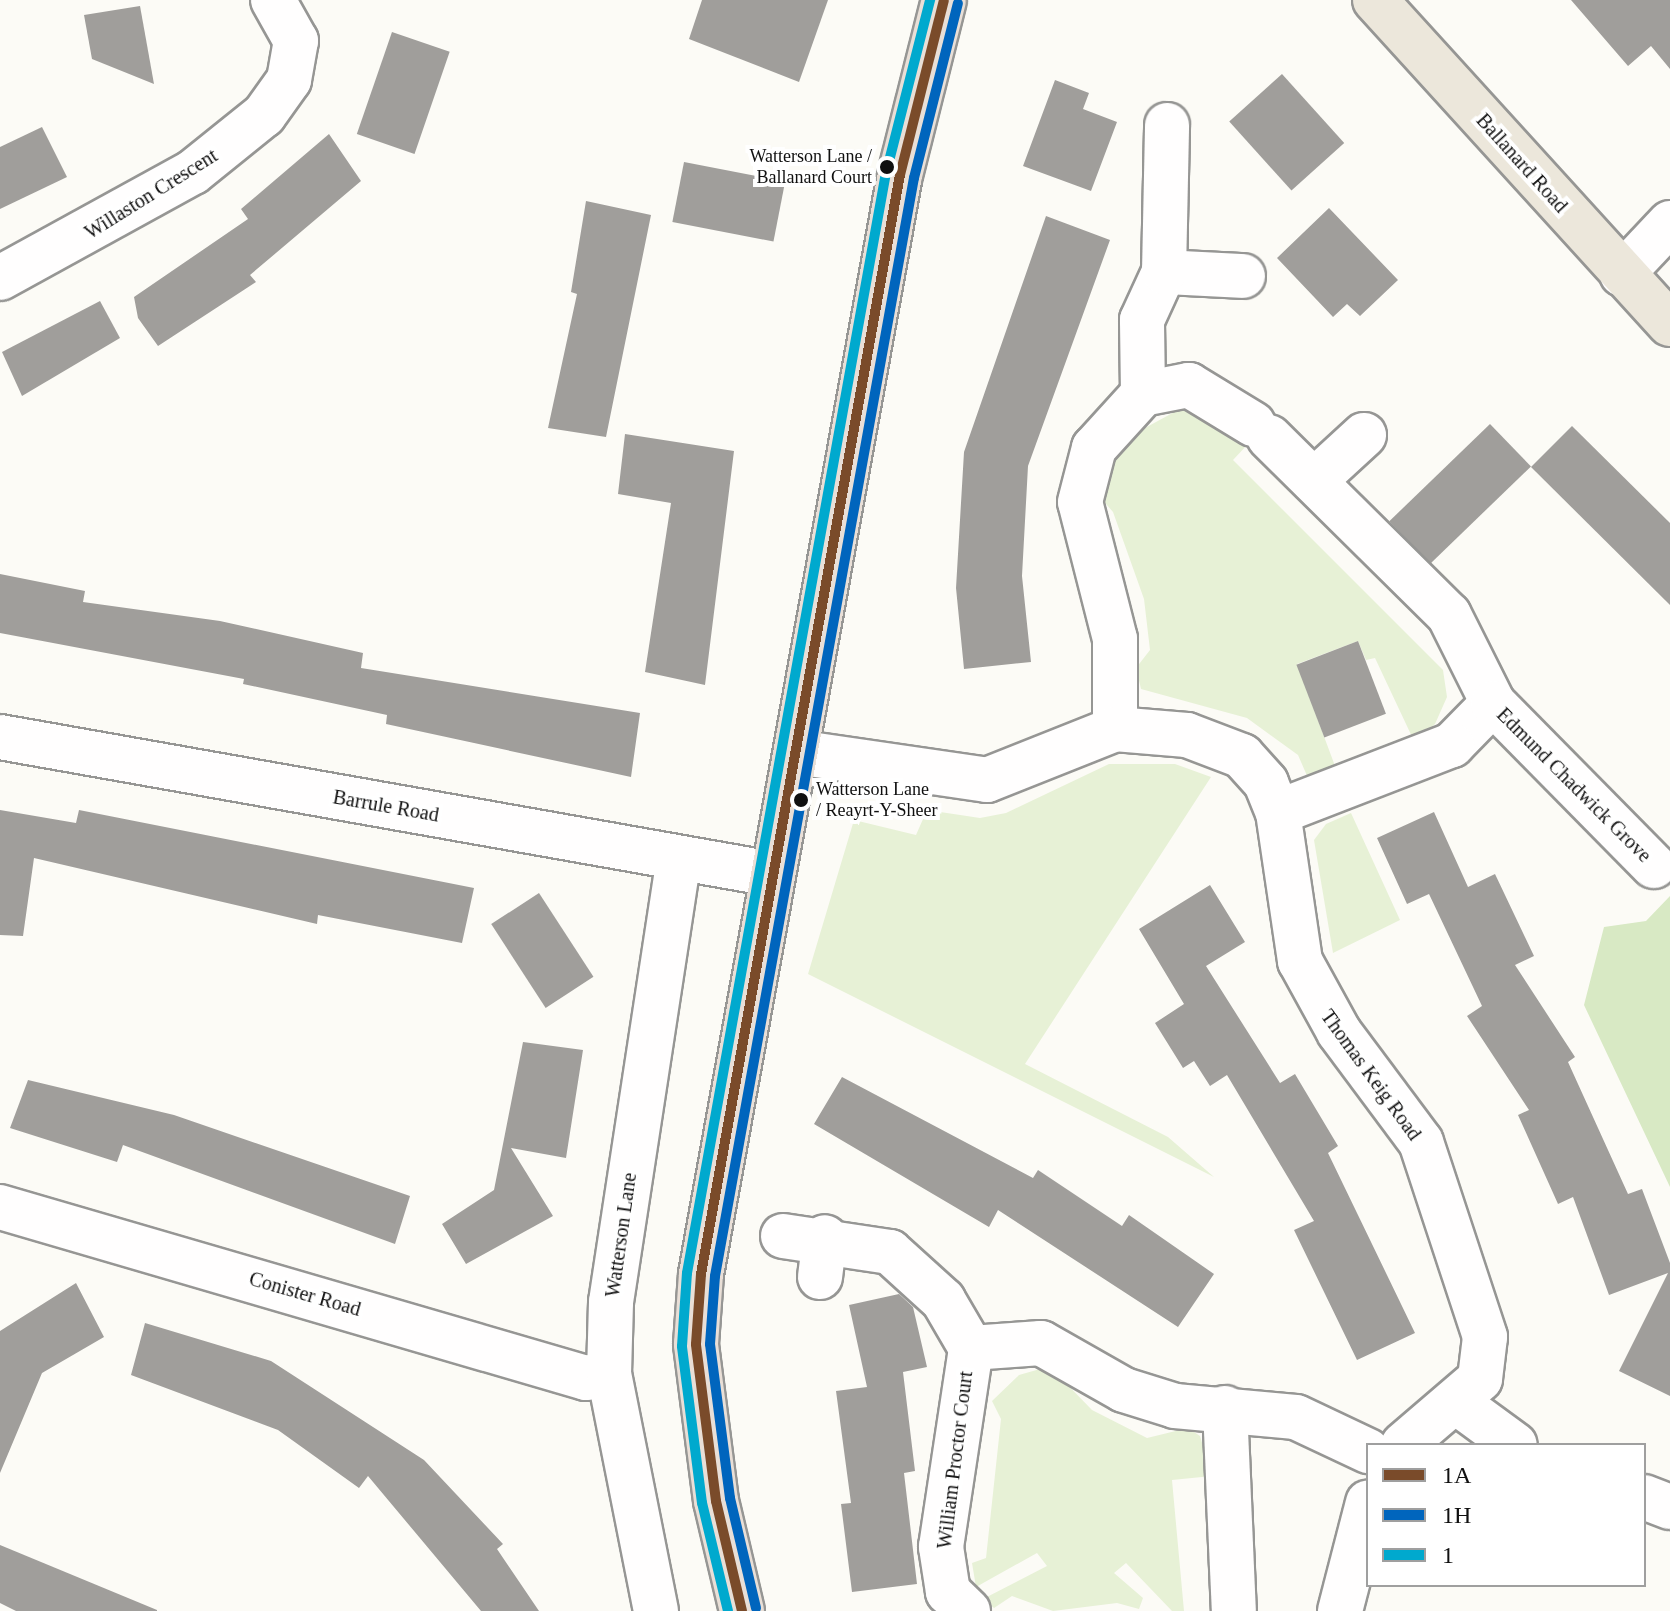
<!DOCTYPE html>
<html>
<head>
<meta charset="utf-8">
<style>
  body { margin:0 }
  #map { position:relative; width:1670px; height:1611px; overflow:hidden; background:#fcfbf6; font-family:"Times New Roman",serif }
  div>[style] { position:absolute }
  [style*='--x'] { left:calc(var(--x)*1px); top:calc(var(--y)*1px); width:calc(var(--w)*1px); rotate:calc(var(--a)*1deg) }
  .green>* { inset:0; background:#e7f1d6 }
  .forest>* { inset:0; background:#d8e9c4 }
  .building>* { inset:0; background:#a09e9b; transform-origin:0 0 }
  .roads { filter:drop-shadow(2px 0 #969694) drop-shadow(-2px 0 #969694) drop-shadow(0 2px #969694) drop-shadow(0 -2px #969694) }
  .street>* { height:44px; margin:-22px; padding:0 22px; transform-origin:22px; border-radius:22px; background:#fffefe }
  .primary>* { height:44px; margin:-22px; padding:0 22px; transform-origin:22px; border-radius:22px; background:#ece7db }
  .highway>* { height:44px; margin:-22px; padding:0 22px; transform-origin:22px; border-radius:22px; background:#e9dfd7 }
  .bus-1>* { height:10px; margin:-5px; padding:0 5px; transform-origin:5px; border-radius:5px; background:#7a4b2a }
  .bus-2>* { height:10px; margin:-5px; padding:0 5px; transform-origin:5px; border-radius:5px; background:#0065bd }
  .bus-3>* { height:10px; margin:-5px; padding:0 5px; transform-origin:5px; border-radius:5px; background:#00a9ce }
  .dots>* { width:22px; height:22px; translate:-50% -50%; box-sizing:border-box; border:4px solid #fff; border-radius:50% }
  span { translate:-50% -50%; white-space:nowrap; text-align:center; line-height:1.15; -webkit-text-stroke:8px #fff; paint-order:stroke }
  .bus-label { font-size:18px; color:#101010 }
  .right { translate:-100% -50%; text-align:right }
  .left { translate:0 -50%; text-align:left }
  .street-label { font-size:20px; color:#101010 }
  .legend { position:absolute; left:1366px; top:1443px; width:280px; height:144px; box-sizing:border-box; background:#fff; border:2px solid #9f9f9f; margin:0; padding:10px 14px; list-style:none; font-size:24px; color:#101010 }
  .legend li { display:flex; align-items:center; gap:16px; height:40px }
  .legend b { width:40px; border:2px solid #9f9f9f }
</style>
</head>
<body>
<div id="map">
  <div class="green">
    <i style="clip-path:polygon(1178px 410px,1203px 412px,1248px 444px,1233px 460px,1443px 670px,1447px 697px,1435px 724px,1414px 741px,1375px 658px,1366px 660px,1358px 641px,1297px 664px,1338px 774px,1308px 778px,1298px 755px,1247px 718px,1141px 689px,1136px 668px,1150px 650px,1144px 599px,1113px 512px,1100px 497px,1106px 466px,1134px 434px)"></i>
    <i style="clip-path:polygon(1109px 764px,1175px 764px,1211px 777px,1025px 1064px,1168px 1137px,1214px 1177px,808px 974px,854px 820px,916px 835px,927px 810px,980px 818px,1006px 813px)"></i>
    <i style="clip-path:polygon(1351px 813px,1400px 920px,1333px 953px,1314px 840px,1326px 824px)"></i>
    <i style="clip-path:polygon(1040px 1369px,1057px 1374px,1092px 1410px,1147px 1438px,1188px 1428px,1200px 1436px,1212px 1476px,1172px 1480px,1184px 1611px,1172px 1611px,1126px 1563px,1114px 1573px,1143px 1598px,1139px 1609px,1117px 1603px,1053px 1611px,1012px 1596px,994px 1608px,983px 1599px,1047px 1566px,1037px 1553px,976px 1587px,972px 1563px,986px 1558px,1001px 1419px,992px 1401px,1019px 1375px)"></i>
  </div>
  <div class="forest">
    <i style="clip-path:polygon(1670px 896px,1670px 1187px,1584px 1005px,1604px 927px,1646px 921px)"></i>
  </div>
  <div class="building">
    <i style="clip-path:polygon(702px 0,828px 0,799px 82px,689px 39px)"></i>
    <i style="clip-path:polygon(1571px 0,1670px 0,1670px 69px,1651px 46px,1628px 66px)"></i>
    <i style="clip-path:polygon(140px 6px,154px 84px,92px 59px,84px 15px)"></i>
    <i style="left:392px;top:32px;width:61px;height:108px;rotate:19deg"></i>
    <i style="left:1282px;top:74px;width:93px;height:71px;rotate:48deg"></i>
    <i style="clip-path:polygon(1055px 80px,1089px 93px,1083px 109px,1117px 122px,1091px 191px,1023px 166px)"></i>
    <i style="clip-path:polygon(42px 127px,67px 177px,0 209px,0 147px)"></i>
    <i style="clip-path:polygon(329px 134px,361px 181px,250px 275px,256px 282px,158px 346px,138px 318px,134px 297px,248px 219px,241px 209px)"></i>
    <i style="left:684px;top:162px;width:103px;height:61px;rotate:11deg"></i>
    <i style="clip-path:polygon(586px 201px,651px 215px,606px 437px,548px 428px,577px 294px,571px 292px)"></i>
    <i style="clip-path:polygon(1329px 208px,1398px 280px,1360px 316px,1347px 304px,1333px 317px,1277px 258px)"></i>
    <i style="clip-path:polygon(1046px 216px,1110px 240px,1028px 466px,1022px 576px,1031px 662px,964px 669px,956px 588px,964px 452px)"></i>
    <i style="clip-path:polygon(100px 301px,120px 338px,22px 396px,2px 352px)"></i>
    <i style="left:1490px;top:424px;width:59px;height:140px;rotate:46deg"></i>
    <i style="clip-path:polygon(1572px 426px,1670px 523px,1670px 605px,1531px 467px)"></i>
    <i style="clip-path:polygon(625px 434px,734px 451px,705px 685px,645px 672px,671px 503px,618px 494px)"></i>
    <i style="clip-path:polygon(0 574px,85px 591px,83px 602px,220px 621px,363px 653px,361px 668px,640px 713px,631px 777px,386px 724px,387px 715px,243px 684px,244px 679px,0 633px)"></i>
    <i style="left:1358px;top:641px;width:78px;height:66px;rotate:69deg"></i>
    <i style="clip-path:polygon(0 810px,76px 823px,79px 810px,474px 888px,462px 943px,318px 915px,317px 924px,34px 858px,23px 936px,0 935px)"></i>
    <i style="clip-path:polygon(1434px 812px,1468px 887px,1495px 874px,1534px 956px,1515px 965px,1575px 1057px,1568px 1062px,1628px 1194px,1642px 1189px,1670px 1263px,1670px 1396px,1619px 1371px,1668px 1273px,1609px 1295px,1573px 1197px,1558px 1204px,1518px 1115px,1529px 1110px,1467px 1016px,1482px 1006px,1429px 894px,1407px 904px,1377px 838px)"></i>
    <i style="clip-path:polygon(1210px 885px,1245px 942px,1206px 966px,1280px 1083px,1295px 1074px,1338px 1146px,1328px 1153px,1415px 1333px,1357px 1360px,1294px 1230px,1314px 1221px,1227px 1075px,1210px 1086px,1194px 1061px,1183px 1068px,1155px 1023px,1184px 1004px,1139px 929px)"></i>
    <i style="left:539px;top:893px;width:100px;height:57px;rotate:57deg"></i>
    <i style="clip-path:polygon(523px 1042px,583px 1050px,566px 1158px,511px 1148px,553px 1216px,466px 1264px,442px 1224px,494px 1190px)"></i>
    <i style="clip-path:polygon(842px 1077px,1033px 1178px,1038px 1170px,1122px 1226px,1129px 1215px,1214px 1274px,1178px 1327px,998px 1210px,989px 1227px,814px 1124px)"></i>
    <i style="clip-path:polygon(28px 1080px,174px 1115px,410px 1196px,395px 1244px,123px 1145px,117px 1162px,10px 1128px)"></i>
    <i style="clip-path:polygon(76px 1283px,104px 1337px,42px 1373px,0 1473px,0 1331px)"></i>
    <i style="clip-path:polygon(899px 1294px,913px 1307px,927px 1367px,903px 1372px,915px 1471px,904px 1473px,917px 1584px,852px 1592px,841px 1504px,851px 1503px,836px 1391px,867px 1387px,849px 1305px)"></i>
    <i style="clip-path:polygon(145px 1323px,271px 1361px,424px 1460px,503px 1544px,497px 1549px,539px 1611px,481px 1611px,368px 1476px,359px 1488px,278px 1430px,131px 1375px)"></i>
    <i style="clip-path:polygon(0 1545px,157px 1610px,157px 1611px,16px 1611px,0 1603px)"></i>
  </div>
  <div class="roads">
    <div class="street">
      <i style="--x:1164;--y:272;--w:79;--a:2.9"></i>
      <i style="--x:1622;--y:274;--w:70;--a:-46.7"></i>
      <i style="--x:0;--y:278;--w:220;--a:-28.8"></i>
      <i style="--x:193;--y:172;--w:91;--a:-38.8"></i>
      <i style="--x:264;--y:115;--w:43;--a:-54.5"></i>
      <i style="--x:289;--y:80;--w:40;--a:-80"></i>
      <i style="--x:296;--y:41;--w:47;--a:-119.3"></i>
      <i style="--x:1143;--y:394;--w:47;--a:-11.1"></i>
      <i style="--x:1189;--y:385;--w:75;--a:31.4"></i>
      <i style="--x:1269;--y:437;--w:253;--a:44.7"></i>
      <i style="--x:1449;--y:615;--w:98;--a:63.4"></i>
      <i style="--x:1493;--y:703;--w:59;--a:134.3"></i>
      <i style="--x:1452;--y:745;--w:186;--a:158.9"></i>
      <i style="--x:1314;--y:481;--w:68;--a:-42.6"></i>
      <i style="--x:1493;--y:703;--w:229;--a:45.4"></i>
      <i style="--x:1115;--y:729;--w:90;--a:-90"></i>
      <i style="--x:1115;--y:639;--w:141;--a:-104.3"></i>
      <i style="--x:1080;--y:502;--w:56;--a:-75.5"></i>
      <i style="--x:1094;--y:448;--w:73;--a:-47.8"></i>
      <i style="--x:1143;--y:394;--w:74;--a:-90.8"></i>
      <i style="--x:1142;--y:320;--w:53;--a:-65.4"></i>
      <i style="--x:1164;--y:272;--w:147;--a:-88.8"></i>
      <i style="--x:0;--y:737;--w:784;--a:10.06"></i>
      <i style="--x:796;--y:752;--w:193;--a:8.3"></i>
      <i style="--x:987;--y:780;--w:138;--a:-21.7"></i>
      <i style="--x:1115;--y:729;--w:72;--a:4.8"></i>
      <i style="--x:1187;--y:735;--w:59;--a:20.9"></i>
      <i style="--x:1242;--y:756;--w:36;--a:48"></i>
      <i style="--x:1266;--y:783;--w:31;--a:68"></i>
      <i style="--x:1278;--y:812;--w:151;--a:81.6"></i>
      <i style="--x:1300;--y:961;--w:81;--a:61.2"></i>
      <i style="--x:1339;--y:1032;--w:137;--a:53.3"></i>
      <i style="--x:1421;--y:1142;--w:205;--a:71.8"></i>
      <i style="--x:1485;--y:1337;--w:42;--a:96.8"></i>
      <i style="--x:1480;--y:1379;--w:101;--a:139.4"></i>
      <i style="--x:0;--y:1207;--w:610;--a:16.27"></i>
      <i style="--x:586;--y:1378;--w:23;--a:-10"></i>
      <i style="--x:783;--y:1236;--w:108;--a:8.5"></i>
      <i style="--x:890;--y:1252;--w:72;--a:42.2"></i>
      <i style="--x:943;--y:1300;--w:56;--a:59.7"></i>
      <i style="--x:820;--y:1277;--w:40;--a:-82.9"></i>
      <i style="--x:1459;--y:1404;--w:69;--a:36.2"></i>
      <i style="--x:1225;--y:1408;--w:203;--a:87.5"></i>
      <i style="--x:1644;--y:1497;--w:28;--a:21"></i>
      <i style="--x:656;--y:1611;--w:242;--a:-101.2"></i>
      <i style="--x:609;--y:1374;--w:72;--a:-88.4"></i>
      <i style="--x:611;--y:1302;--w:449;--a:-81.3"></i>
      <i style="--x:968;--y:1611;--w:28;--a:-136"></i>
      <i style="--x:948;--y:1592;--w:46;--a:-98.8"></i>
      <i style="--x:941;--y:1547;--w:201;--a:-81.4"></i>
      <i style="--x:971;--y:1348;--w:70;--a:-4.1"></i>
      <i style="--x:1041;--y:1343;--w:95;--a:29.5"></i>
      <i style="--x:1124;--y:1390;--w:53;--a:17.4"></i>
      <i style="--x:1175;--y:1406;--w:121;--a:5.2"></i>
      <i style="--x:1296;--y:1417;--w:80;--a:25.3"></i>
      <i style="--x:1340;--y:1611;--w:112;--a:-75.5"></i>
    </div>
    <div class="primary">
      <i style="--x:1375;--y:0;--w:438;--a:47.7"></i>
    </div>
    <div class="highway">
      <i style="--x:742;--y:1611;--w:113;--a:-103.3"></i>
      <i style="--x:716;--y:1501;--w:158;--a:-97.3"></i>
      <i style="--x:696;--y:1344;--w:70;--a:-85.9"></i>
      <i style="--x:701;--y:1274;--w:1117;--a:-79.74"></i>
      <i style="--x:900;--y:175;--w:180;--a:-75.9"></i>
    </div>
  </div>
  <div class="bus-1">
    <i style="--x:742;--y:1611;--w:113;--a:-103.3"></i>
    <i style="--x:716;--y:1501;--w:158;--a:-97.3"></i>
    <i style="--x:696;--y:1344;--w:70;--a:-85.9"></i>
    <i style="--x:701;--y:1274;--w:1117;--a:-79.74"></i>
    <i style="--x:900;--y:175;--w:180;--a:-75.9"></i>
  </div>
  <div class="bus-2">
    <i style="--x:756;--y:1608;--w:113;--a:-103.3"></i>
    <i style="--x:730;--y:1498;--w:155;--a:-97.4"></i>
    <i style="--x:710;--y:1344;--w:68;--a:-85.8"></i>
    <i style="--x:715;--y:1276;--w:1116;--a:-79.73"></i>
    <i style="--x:914;--y:178;--w:180;--a:-75.9"></i>
  </div>
  <div class="bus-3">
    <i style="--x:728;--y:1611;--w:111;--a:-103.5"></i>
    <i style="--x:702;--y:1503;--w:158;--a:-97.3"></i>
    <i style="--x:682;--y:1346;--w:73;--a:-86.1"></i>
    <i style="--x:687;--y:1273;--w:1118;--a:-79.75"></i>
    <i style="--x:886;--y:173;--w:179;--a:-75.7"></i>
  </div>
  <div class="dots">
    <i style="left:887px;top:167px;background:#101010"></i>
    <i style="left:801px;top:800px;background:#101010"></i>
  </div>
  <div class="bus-label">
    <span class="right" style="left:872px;top:167px">Watterson Lane /<br>Ballanard Court</span>
    <span class="left" style="left:816px;top:800px">Watterson Lane<br>/ Reayrt-Y-Sheer</span>
  </div>
  <div class="street-label">
    <span style="left:1522px;top:163px;rotate:48deg">Ballanard Road</span>
    <span style="left:151px;top:194px;rotate:-32deg">Willaston Crescent</span>
    <span style="left:1574px;top:785px;rotate:45deg">Edmund Chadwick Grove</span>
    <span style="left:386px;top:806px;rotate:10deg">Barrule Road</span>
    <span style="left:1371px;top:1075px;rotate:54deg">Thomas Keig Road</span>
    <span style="left:621px;top:1235px;rotate:-82deg">Watterson Lane</span>
    <span style="left:305px;top:1294px;rotate:16deg">Conister Road</span>
    <span style="left:955px;top:1460px;rotate:-83deg">William Proctor Court</span>
  </div>
  <ul class="legend">
  <li><b style="height:10px;background:#7a4b2a"></b>1A</li>
  <li><b style="height:10px;background:#0065bd"></b>1H</li>
  <li><b style="height:10px;background:#00a9ce"></b>1</li>
  </ul>
</div>
</body>
</html>
